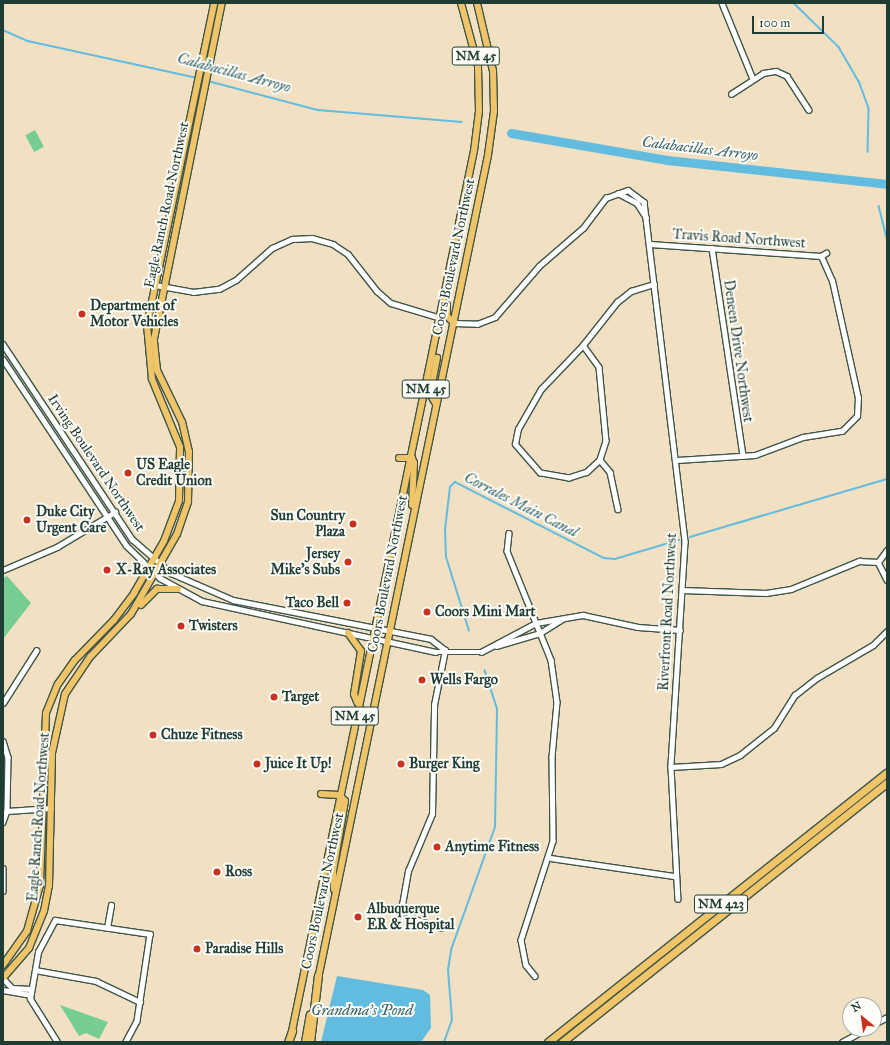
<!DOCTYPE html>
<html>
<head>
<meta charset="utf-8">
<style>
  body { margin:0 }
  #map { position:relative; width:890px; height:1045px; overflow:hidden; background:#f1e0c2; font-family:"IM FELL Great Primer",serif }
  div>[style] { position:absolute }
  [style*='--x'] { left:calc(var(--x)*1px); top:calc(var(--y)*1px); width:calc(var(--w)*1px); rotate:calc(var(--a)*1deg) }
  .green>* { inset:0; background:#76cd92; transform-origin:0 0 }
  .water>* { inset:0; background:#62bce0 }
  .stream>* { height:1.5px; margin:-0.75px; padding:0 0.75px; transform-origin:0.75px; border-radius:0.75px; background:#62bce0 }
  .river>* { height:9px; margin:-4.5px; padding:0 4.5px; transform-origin:4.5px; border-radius:4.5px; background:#62bce0 }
  .roads { filter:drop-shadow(1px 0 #3e5549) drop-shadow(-1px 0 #3e5549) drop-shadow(0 1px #3e5549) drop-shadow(0 -1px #3e5549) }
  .minor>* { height:4.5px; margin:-2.25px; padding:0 2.25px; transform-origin:2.25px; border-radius:2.25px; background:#fff }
  .major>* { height:6px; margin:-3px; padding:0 3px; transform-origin:3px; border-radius:3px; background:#f0c469 }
  .highway>* { height:7px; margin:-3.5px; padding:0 3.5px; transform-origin:3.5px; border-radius:3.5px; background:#f0c469 }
  .dots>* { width:11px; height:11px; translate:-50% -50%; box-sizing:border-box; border:2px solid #fdfcf7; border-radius:50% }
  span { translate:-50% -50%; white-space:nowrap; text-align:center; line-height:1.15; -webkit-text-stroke:4px #fdfcf7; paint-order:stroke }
  .shield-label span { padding:1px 3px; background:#fdfcf7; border:1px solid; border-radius:3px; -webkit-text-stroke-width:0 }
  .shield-label { font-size:13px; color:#1f3d34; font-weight:700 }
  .street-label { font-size:14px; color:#1f3d34 }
  .poi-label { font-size:14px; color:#1f3d34; font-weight:700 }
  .left { translate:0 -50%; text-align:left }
  .right { translate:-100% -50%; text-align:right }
  .water-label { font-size:15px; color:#336368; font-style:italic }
  .frame { position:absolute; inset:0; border:4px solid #1f3d34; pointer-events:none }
  .north { position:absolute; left:842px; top:997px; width:40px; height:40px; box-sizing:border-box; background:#fdfcf7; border:1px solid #a4b0a9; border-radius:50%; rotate:331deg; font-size:11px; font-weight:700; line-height:16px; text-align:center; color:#1f3d34 }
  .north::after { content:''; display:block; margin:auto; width:14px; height:18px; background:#c8321e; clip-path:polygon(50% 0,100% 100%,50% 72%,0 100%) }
  .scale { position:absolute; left:752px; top:16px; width:72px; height:18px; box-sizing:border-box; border:2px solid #1f3d34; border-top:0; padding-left:5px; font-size:12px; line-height:14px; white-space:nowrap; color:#1f3d34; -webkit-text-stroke:3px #fdfcf7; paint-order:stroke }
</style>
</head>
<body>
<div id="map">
  <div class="green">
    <i style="left:35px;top:130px;width:19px;height:11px;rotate:62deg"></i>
    <i style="clip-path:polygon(7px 576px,31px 603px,3px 639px,3px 578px)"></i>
    <i style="clip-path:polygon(60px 1005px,108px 1022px,99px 1039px,86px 1033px,79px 1036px)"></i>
  </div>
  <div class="water">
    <i style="clip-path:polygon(337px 976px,423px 990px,430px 995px,431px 1028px,421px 1042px,321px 1042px)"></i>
  </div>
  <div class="stream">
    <i style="--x:794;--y:3;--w:63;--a:44.4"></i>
    <i style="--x:839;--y:47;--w:39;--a:60"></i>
    <i style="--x:859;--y:81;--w:30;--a:70"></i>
    <i style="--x:869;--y:109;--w:43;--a:91.3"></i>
    <i style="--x:3;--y:30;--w:27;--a:24"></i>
    <i style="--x:28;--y:41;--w:173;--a:12.3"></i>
    <i style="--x:208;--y:81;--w:114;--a:14.8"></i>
    <i style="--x:318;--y:110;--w:144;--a:4.8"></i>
    <i style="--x:879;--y:206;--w:33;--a:76"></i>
    <i style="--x:690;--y:537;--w:205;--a:-16.4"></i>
    <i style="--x:469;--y:631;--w:77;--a:-107.3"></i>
    <i style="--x:446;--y:557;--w:27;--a:-92"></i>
    <i style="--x:445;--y:530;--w:43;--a:-83.4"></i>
    <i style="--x:450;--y:487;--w:7;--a:-45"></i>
    <i style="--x:455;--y:482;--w:167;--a:27"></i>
    <i style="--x:604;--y:558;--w:11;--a:5"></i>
    <i style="--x:615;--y:559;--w:67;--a:-16.5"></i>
    <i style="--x:444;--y:1042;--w:23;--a:-70"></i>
    <i style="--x:452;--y:1020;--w:50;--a:-94.6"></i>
    <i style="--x:448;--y:970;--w:20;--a:-81"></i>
    <i style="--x:451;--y:950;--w:131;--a:-70.3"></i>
    <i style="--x:495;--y:827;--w:118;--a:-89"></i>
    <i style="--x:497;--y:709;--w:40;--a:-108"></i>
  </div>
  <div class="river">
    <i style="--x:511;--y:133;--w:158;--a:9.8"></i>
    <i style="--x:667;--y:160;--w:221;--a:6.2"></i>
  </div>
  <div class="roads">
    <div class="minor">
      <i style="--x:722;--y:3;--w:82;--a:67.8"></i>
      <i style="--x:731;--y:94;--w:38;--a:-33"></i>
      <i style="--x:763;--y:73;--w:13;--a:-9"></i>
      <i style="--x:776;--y:71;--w:12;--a:24"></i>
      <i style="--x:787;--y:76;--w:40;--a:57.1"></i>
      <i style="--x:618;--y:193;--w:21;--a:28"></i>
      <i style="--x:637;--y:203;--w:17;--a:57"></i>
      <i style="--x:650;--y:244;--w:171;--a:4"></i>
      <i style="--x:821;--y:256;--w:6;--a:-31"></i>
      <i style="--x:712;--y:248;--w:210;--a:81.5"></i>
      <i style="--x:155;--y:285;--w:39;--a:10"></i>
      <i style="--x:193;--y:292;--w:26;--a:-7"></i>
      <i style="--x:219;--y:289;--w:19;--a:-28"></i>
      <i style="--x:236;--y:280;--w:48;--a:-41.6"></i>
      <i style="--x:272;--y:248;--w:22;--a:-24"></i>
      <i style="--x:292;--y:239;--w:20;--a:-3"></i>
      <i style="--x:312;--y:238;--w:22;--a:16"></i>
      <i style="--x:333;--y:244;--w:18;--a:34"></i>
      <i style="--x:348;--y:254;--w:47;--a:51.9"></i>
      <i style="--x:377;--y:291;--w:18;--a:41"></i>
      <i style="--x:391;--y:303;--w:52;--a:16.7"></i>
      <i style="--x:454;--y:323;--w:23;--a:2"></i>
      <i style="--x:477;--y:324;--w:19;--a:-21"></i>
      <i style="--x:495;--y:317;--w:67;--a:-49.2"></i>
      <i style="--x:539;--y:266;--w:58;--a:-40.8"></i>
      <i style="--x:583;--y:228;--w:38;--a:-53"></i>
      <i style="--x:606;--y:198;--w:23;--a:-20"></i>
      <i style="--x:628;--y:190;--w:20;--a:37"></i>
      <i style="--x:644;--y:202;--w:342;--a:83.1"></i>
      <i style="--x:685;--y:542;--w:225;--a:93.6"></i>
      <i style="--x:671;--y:767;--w:132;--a:87"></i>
      <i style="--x:3;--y:344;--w:234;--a:56.5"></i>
      <i style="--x:132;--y:539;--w:52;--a:41.1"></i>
      <i style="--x:171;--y:573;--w:68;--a:23.5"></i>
      <i style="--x:233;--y:600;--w:202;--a:11.1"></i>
      <i style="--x:431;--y:639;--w:18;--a:38"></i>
      <i style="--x:583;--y:345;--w:27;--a:54"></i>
      <i style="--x:599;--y:367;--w:74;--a:84.6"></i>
      <i style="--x:606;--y:441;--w:20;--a:108"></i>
      <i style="--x:600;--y:460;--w:16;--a:50"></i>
      <i style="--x:610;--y:472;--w:38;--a:78"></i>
      <i style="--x:3;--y:359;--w:223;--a:56.5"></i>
      <i style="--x:126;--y:545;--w:47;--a:44.1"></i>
      <i style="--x:160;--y:578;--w:48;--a:28.7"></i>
      <i style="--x:202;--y:601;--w:239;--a:12.3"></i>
      <i style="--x:435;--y:652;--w:46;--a:0"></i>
      <i style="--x:481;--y:652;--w:62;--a:-27.8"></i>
      <i style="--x:536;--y:623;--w:48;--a:-9.7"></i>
      <i style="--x:583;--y:615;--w:56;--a:12.3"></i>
      <i style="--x:638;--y:627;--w:42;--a:4.1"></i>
      <i style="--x:600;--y:460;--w:18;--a:137"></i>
      <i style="--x:587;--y:472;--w:19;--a:162"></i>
      <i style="--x:569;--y:478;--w:29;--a:-170"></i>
      <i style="--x:540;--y:473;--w:38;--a:-131"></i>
      <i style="--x:515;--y:444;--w:15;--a:-79"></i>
      <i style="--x:518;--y:429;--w:46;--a:-60.1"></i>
      <i style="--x:541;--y:389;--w:61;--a:-46.3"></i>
      <i style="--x:583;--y:345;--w:55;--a:-51.7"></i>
      <i style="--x:617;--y:302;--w:18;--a:-38"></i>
      <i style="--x:631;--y:291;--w:24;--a:-17"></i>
      <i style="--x:677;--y:460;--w:78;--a:-3.7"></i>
      <i style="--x:755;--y:455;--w:51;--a:-20.6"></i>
      <i style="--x:803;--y:437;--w:39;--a:-9"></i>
      <i style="--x:842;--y:431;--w:21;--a:-45"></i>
      <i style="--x:857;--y:416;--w:18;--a:-87"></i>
      <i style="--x:858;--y:398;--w:120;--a:-102.5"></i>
      <i style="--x:832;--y:281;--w:27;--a:-114"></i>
      <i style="--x:509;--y:533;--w:18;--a:96"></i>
      <i style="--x:507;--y:551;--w:118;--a:68"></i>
      <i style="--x:551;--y:660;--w:42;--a:81.9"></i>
      <i style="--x:557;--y:702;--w:55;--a:95.2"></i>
      <i style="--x:552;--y:757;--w:84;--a:89.3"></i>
      <i style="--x:553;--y:841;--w:104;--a:107.9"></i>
      <i style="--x:521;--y:940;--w:25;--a:79"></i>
      <i style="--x:526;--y:965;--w:14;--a:51"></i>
      <i style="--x:878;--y:562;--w:20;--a:63"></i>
      <i style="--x:878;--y:562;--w:15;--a:-53"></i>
      <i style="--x:3;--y:570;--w:59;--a:-23.1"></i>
      <i style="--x:57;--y:547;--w:68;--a:-31.1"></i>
      <i style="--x:682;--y:590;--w:84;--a:2"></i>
      <i style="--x:766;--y:593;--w:25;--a:-9"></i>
      <i style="--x:791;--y:589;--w:74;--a:-22.4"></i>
      <i style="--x:859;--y:561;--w:19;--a:3"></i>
      <i style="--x:496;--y:646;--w:46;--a:-16.5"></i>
      <i style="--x:540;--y:633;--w:26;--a:-32"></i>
      <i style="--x:3;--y:703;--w:62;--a:-57.6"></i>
      <i style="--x:3;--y:741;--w:17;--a:73"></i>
      <i style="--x:8;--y:757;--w:54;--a:91.1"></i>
      <i style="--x:7;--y:811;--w:12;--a:110"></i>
      <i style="--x:671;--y:767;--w:50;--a:-3.4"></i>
      <i style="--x:721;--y:764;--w:21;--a:-25"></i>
      <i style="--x:740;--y:755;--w:43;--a:-38.5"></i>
      <i style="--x:774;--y:728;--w:39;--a:-58"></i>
      <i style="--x:795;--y:695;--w:28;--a:-38"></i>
      <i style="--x:817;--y:678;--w:65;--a:-30.5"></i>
      <i style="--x:873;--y:645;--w:20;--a:-45"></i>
      <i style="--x:7;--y:811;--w:44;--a:-3.9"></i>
      <i style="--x:551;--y:858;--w:125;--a:8.3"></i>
      <i style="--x:3;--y:868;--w:23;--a:90"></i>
      <i style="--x:399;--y:915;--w:6;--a:-31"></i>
      <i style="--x:107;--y:928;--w:23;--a:-80"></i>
      <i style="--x:441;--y:928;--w:29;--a:-162"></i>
      <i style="--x:413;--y:919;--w:18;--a:-128"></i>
      <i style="--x:402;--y:905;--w:35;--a:-80"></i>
      <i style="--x:408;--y:871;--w:62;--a:-67.2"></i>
      <i style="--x:432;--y:814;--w:109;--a:-88.9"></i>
      <i style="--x:434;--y:705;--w:56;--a:-78.7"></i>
      <i style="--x:35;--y:970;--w:62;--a:10.2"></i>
      <i style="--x:96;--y:981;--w:49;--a:25.5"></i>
      <i style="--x:3;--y:978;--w:13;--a:48"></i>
      <i style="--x:12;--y:988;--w:19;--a:3"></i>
      <i style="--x:3;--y:990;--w:27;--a:10"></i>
      <i style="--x:874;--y:1024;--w:15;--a:-28"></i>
      <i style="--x:57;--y:1042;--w:51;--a:-122.1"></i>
      <i style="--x:30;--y:999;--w:48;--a:-80.3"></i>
      <i style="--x:38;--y:952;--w:36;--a:-62"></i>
      <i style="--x:55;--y:920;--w:96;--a:8.4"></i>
      <i style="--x:150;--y:934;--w:88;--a:98.5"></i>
      <i style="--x:137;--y:1021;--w:24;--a:118"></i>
      <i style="--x:842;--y:1042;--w:27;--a:-28"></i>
    </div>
    <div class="major">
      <i style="--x:447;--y:305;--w:11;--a:90"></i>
      <i style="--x:447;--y:316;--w:10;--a:45"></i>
      <i style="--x:436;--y:404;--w:12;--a:-121"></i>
      <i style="--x:430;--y:394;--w:37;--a:-79"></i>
      <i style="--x:399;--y:458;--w:13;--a:0"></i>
      <i style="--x:412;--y:458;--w:5;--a:68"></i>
      <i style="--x:414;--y:463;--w:42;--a:92.7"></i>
      <i style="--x:141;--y:605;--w:23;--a:-45"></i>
      <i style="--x:157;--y:589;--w:21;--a:0"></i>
      <i style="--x:348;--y:633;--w:22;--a:54"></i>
      <i style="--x:361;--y:651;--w:44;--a:99.2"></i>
      <i style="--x:354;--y:694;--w:9;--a:69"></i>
      <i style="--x:321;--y:794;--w:18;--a:3"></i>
      <i style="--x:339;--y:795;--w:8;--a:45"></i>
      <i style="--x:345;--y:801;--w:71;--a:99.7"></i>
      <i style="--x:333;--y:871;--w:18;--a:87"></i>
      <i style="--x:3;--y:965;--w:42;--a:-54.8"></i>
      <i style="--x:27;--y:931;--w:48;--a:-74.2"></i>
      <i style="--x:40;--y:885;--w:172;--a:-88"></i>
      <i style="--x:46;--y:713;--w:31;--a:-68"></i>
      <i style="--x:58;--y:684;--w:29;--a:-55"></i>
      <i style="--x:75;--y:660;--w:56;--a:-45.7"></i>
      <i style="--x:114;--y:620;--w:34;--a:-53"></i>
      <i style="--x:134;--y:593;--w:60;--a:-60"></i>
      <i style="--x:164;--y:541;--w:43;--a:-69.4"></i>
      <i style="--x:179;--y:501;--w:54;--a:-88.9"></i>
      <i style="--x:180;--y:447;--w:74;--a:-112.4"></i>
      <i style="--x:152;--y:379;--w:54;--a:-95.3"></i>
      <i style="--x:147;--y:325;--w:329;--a:-78.2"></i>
      <i style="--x:3;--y:978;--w:40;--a:-49"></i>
      <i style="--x:29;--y:948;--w:40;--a:-68"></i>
      <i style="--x:44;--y:911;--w:25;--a:-79"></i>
      <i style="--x:49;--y:886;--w:133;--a:-88.7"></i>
      <i style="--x:52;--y:753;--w:60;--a:-77.6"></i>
      <i style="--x:65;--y:694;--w:45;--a:-56"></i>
      <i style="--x:90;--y:657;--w:59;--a:-46.4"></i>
      <i style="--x:131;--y:614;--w:92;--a:-60.1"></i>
      <i style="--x:177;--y:534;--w:34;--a:-71"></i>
      <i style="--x:188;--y:502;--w:50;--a:-88.9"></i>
      <i style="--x:189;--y:452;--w:31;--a:-103"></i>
      <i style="--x:182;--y:422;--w:58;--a:-115.7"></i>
      <i style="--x:157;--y:370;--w:31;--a:-96"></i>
      <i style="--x:154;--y:339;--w:343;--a:-78.6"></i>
      <i style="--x:318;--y:979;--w:841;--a:-78.34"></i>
      <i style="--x:488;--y:155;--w:44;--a:-82.2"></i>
      <i style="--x:494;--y:111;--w:40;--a:-91.4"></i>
      <i style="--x:493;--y:71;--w:70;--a:-103.2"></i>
      <i style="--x:291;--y:1036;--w:904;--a:-78.32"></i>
      <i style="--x:474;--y:151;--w:40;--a:-82.9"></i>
      <i style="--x:479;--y:111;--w:45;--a:-91.3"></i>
      <i style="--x:478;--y:66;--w:65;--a:-105.1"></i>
      <i style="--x:305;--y:1042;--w:28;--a:-80"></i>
    </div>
    <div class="highway">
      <i style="--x:288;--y:1042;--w:12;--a:-70"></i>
      <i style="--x:310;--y:1042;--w:67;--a:-83.2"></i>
      <i style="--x:548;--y:1042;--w:433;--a:-38.5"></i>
      <i style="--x:562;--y:1042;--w:416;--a:-38.6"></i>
    </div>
  </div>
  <div class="dots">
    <i style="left:82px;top:314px;background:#c8321e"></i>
    <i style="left:128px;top:473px;background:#c8321e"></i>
    <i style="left:27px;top:520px;background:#c8321e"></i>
    <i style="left:353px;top:524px;background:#c8321e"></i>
    <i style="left:348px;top:562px;background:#c8321e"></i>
    <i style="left:107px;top:570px;background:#c8321e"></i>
    <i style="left:347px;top:603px;background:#c8321e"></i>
    <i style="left:427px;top:612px;background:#c8321e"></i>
    <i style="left:181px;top:626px;background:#c8321e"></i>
    <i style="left:422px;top:680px;background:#c8321e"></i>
    <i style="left:274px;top:697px;background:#c8321e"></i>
    <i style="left:153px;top:735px;background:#c8321e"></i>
    <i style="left:257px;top:764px;background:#c8321e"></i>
    <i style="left:401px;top:764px;background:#c8321e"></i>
    <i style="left:437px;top:847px;background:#c8321e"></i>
    <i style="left:217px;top:872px;background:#c8321e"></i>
    <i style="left:358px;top:917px;background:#c8321e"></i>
    <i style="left:197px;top:949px;background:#c8321e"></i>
  </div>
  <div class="shield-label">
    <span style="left:476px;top:56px">NM 45</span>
    <span style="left:426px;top:389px">NM 45</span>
    <span style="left:355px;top:716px">NM 45</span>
    <span style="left:721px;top:904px">NM 423</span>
  </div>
  <div class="street-label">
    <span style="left:167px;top:205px;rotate:-78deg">Eagle Ranch Road Northwest</span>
    <span style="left:739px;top:239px;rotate:4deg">Travis Road Northwest</span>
    <span style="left:454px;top:257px;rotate:-78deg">Coors Boulevard Northwest</span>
    <span style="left:738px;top:351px;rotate:82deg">Deneen Drive Northwest</span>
    <span style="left:96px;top:463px;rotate:56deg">Irving Boulevard Northwest</span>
    <span style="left:388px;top:574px;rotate:-79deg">Coors Boulevard Northwest</span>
    <span style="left:668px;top:612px;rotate:-87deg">Riverfront Road Northwest</span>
    <span style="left:39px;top:817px;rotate:-86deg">Eagle Ranch Road Northwest</span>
    <span style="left:323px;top:891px;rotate:-78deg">Coors Boulevard Northwest</span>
  </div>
  <div class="poi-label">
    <span class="left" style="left:90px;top:314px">Department of<br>Motor Vehicles</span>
    <span class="left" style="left:136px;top:473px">US Eagle<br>Credit Union</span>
    <span class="left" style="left:36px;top:520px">Duke City<br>Urgent Care</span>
    <span class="right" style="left:345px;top:524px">Sun Country<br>Plaza</span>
    <span class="right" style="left:340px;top:562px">Jersey<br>Mike's Subs</span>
    <span class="left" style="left:116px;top:570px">X-Ray Associates</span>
    <span class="right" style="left:339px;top:603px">Taco Bell</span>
    <span class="left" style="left:435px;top:612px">Coors Mini Mart</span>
    <span class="left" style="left:189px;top:626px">Twisters</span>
    <span class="left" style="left:430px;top:680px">Wells Fargo</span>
    <span class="left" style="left:282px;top:697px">Target</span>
    <span class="left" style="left:161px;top:735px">Chuze Fitness</span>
    <span class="left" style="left:265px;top:764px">Juice It Up!</span>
    <span class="left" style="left:409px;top:764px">Burger King</span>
    <span class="left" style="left:445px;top:847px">Anytime Fitness</span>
    <span class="left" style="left:225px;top:872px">Ross</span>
    <span class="left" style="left:367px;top:917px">Albuquerque<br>ER &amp; Hospital</span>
    <span class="left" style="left:205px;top:949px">Paradise Hills</span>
  </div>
  <div class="water-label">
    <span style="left:234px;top:73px;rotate:15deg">Calabacillas Arroyo</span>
    <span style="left:700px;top:149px;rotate:7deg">Calabacillas Arroyo</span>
    <span style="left:521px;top:505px;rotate:27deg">Corrales Main Canal</span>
    <span style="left:362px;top:1011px">Grandma's Pond</span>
  </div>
  <div class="frame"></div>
  <div class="north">N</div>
  <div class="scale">100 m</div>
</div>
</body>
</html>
